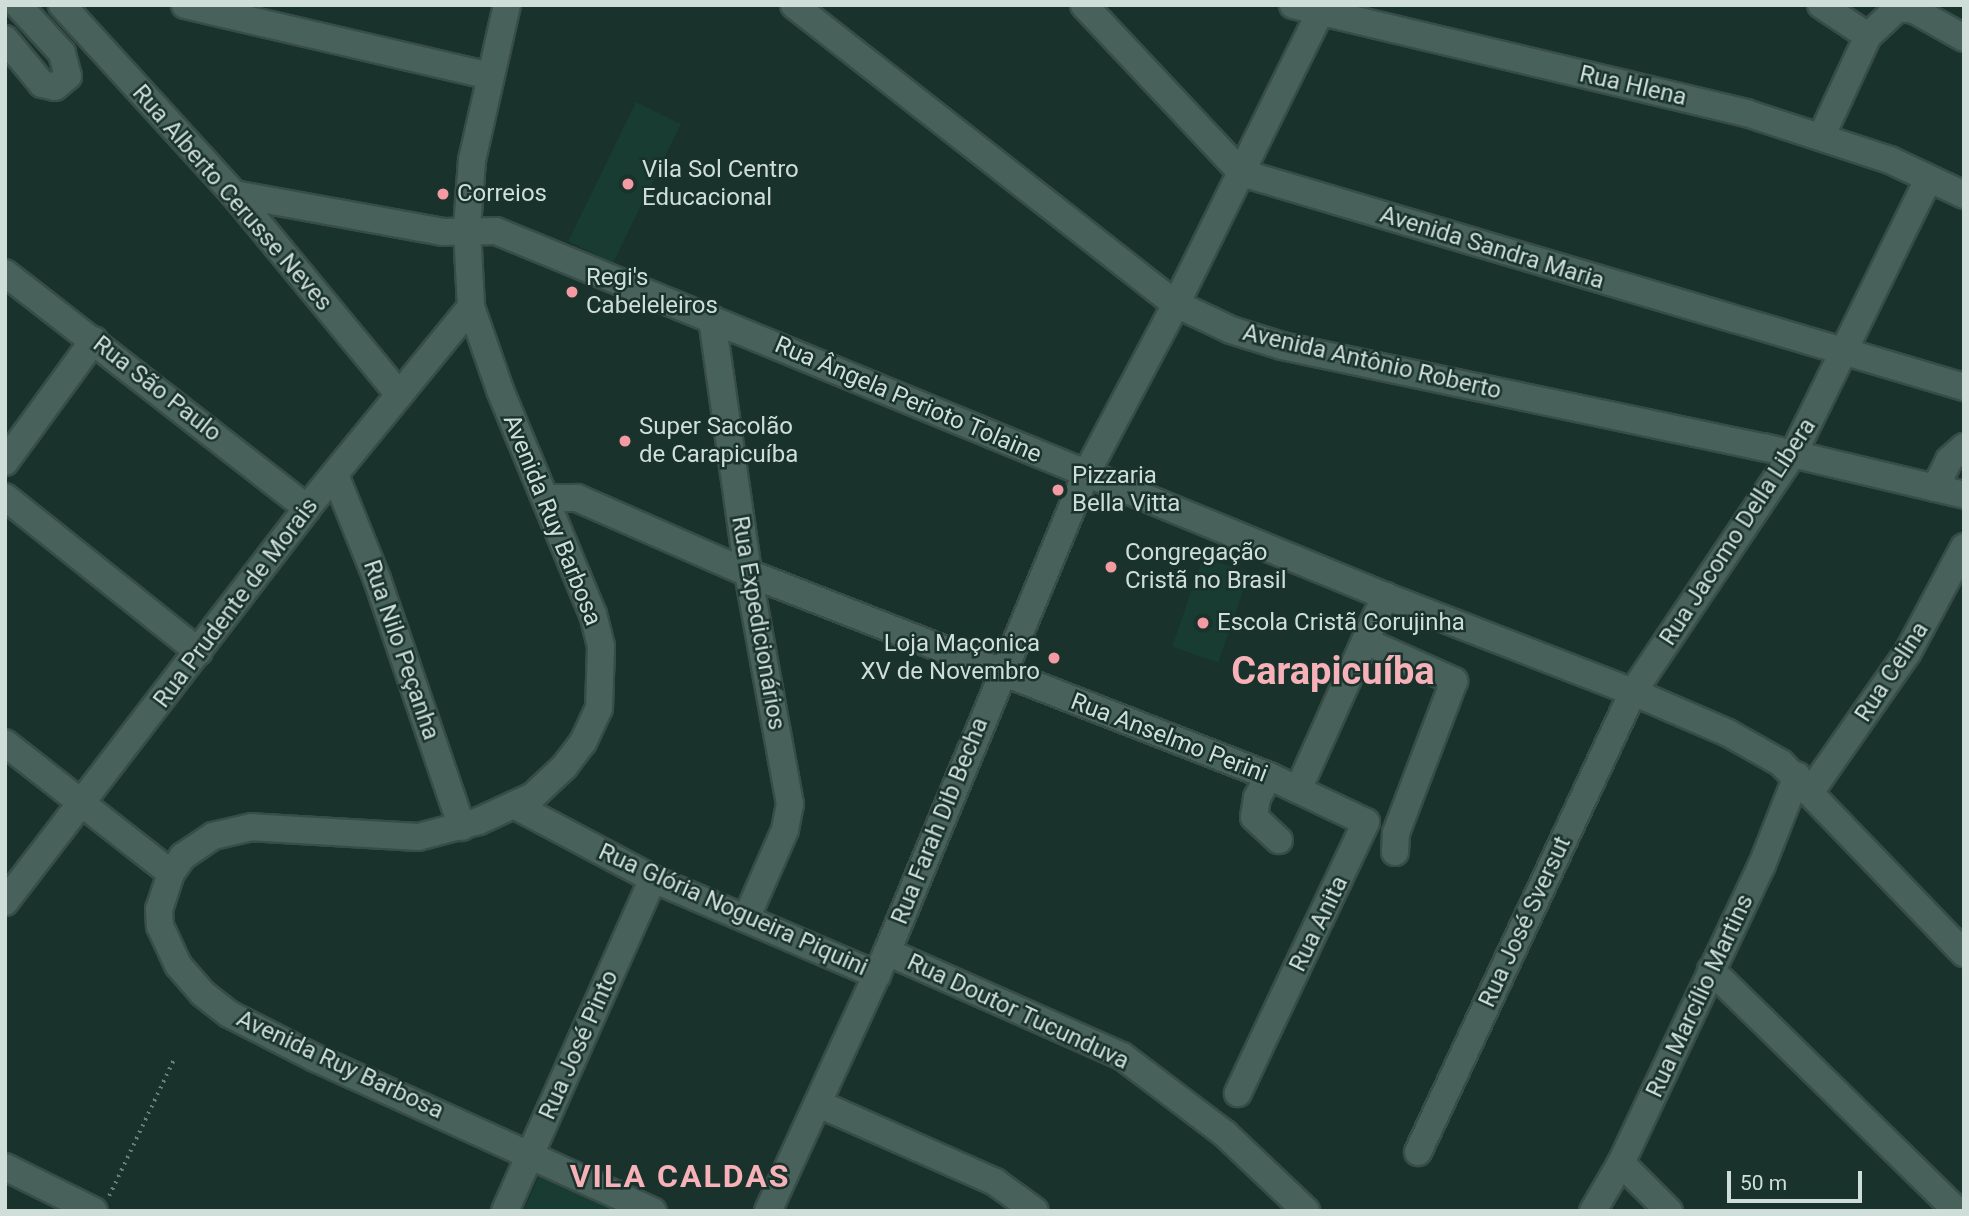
<!DOCTYPE html>
<html>
<head>
<meta charset="utf-8">
<style>
  body { margin:0 }
  #map { position:relative; width:1969px; height:1216px; overflow:hidden; background:#19322b; font-family:Roboto,sans-serif }
  div>[style] { position:absolute }
  [style*='--x'] { left:calc(var(--x)*1px); top:calc(var(--y)*1px); width:calc(var(--w)*1px); rotate:calc(var(--a)*1deg) }
  .built>* { inset:0; background:#183b32; transform-origin:0 0 }
  .path>* { height:3.5px; margin-top:-1.75px; transform-origin:0; background:repeating-linear-gradient(90deg,#6a7e78 0 2px,transparent 0 7px) }
  .roads { filter:drop-shadow(2px 0 #384d47) drop-shadow(-2px 0 #384d47) drop-shadow(0 2px #384d47) drop-shadow(0 -2px #384d47) }
  .minor>* { height:26px; margin:-13px; padding:0 13px; transform-origin:13px; border-radius:13px; background:#48625b }
  .dots>* { width:19px; height:19px; translate:-50% -50%; box-sizing:border-box; border:4px solid #19322b; border-radius:50% }
  span { translate:-50% -50%; white-space:nowrap; text-align:center; line-height:1.15; -webkit-text-stroke:5px #19322b; paint-order:stroke }
  .street-label { font-size:24px; color:#d0ded9 }
  .poi-label { font-size:24px; color:#d0ded9 }
  .left { translate:0 -50%; text-align:left }
  .right { translate:-100% -50%; text-align:right }
  .district-label { font-size:32px; color:#f6b2b8; font-weight:700; letter-spacing:2px }
  .town-label { font-size:38px; color:#f6b2b8; font-weight:700 }
  .frame { position:absolute; inset:0; border:7px solid #d0ded9; pointer-events:none }
  .scale { position:absolute; left:1727px; top:1171px; width:135px; height:32px; box-sizing:border-box; border:4px solid #d0ded9; border-top:0; padding-left:9px; font-size:21px; line-height:24px; white-space:nowrap; color:#d0ded9; -webkit-text-stroke:5px #19322b; paint-order:stroke }
</style>
</head>
<body>
<div id="map">
  <div class="built">
    <i style="left:636px;top:102px;width:50px;height:155px;rotate:26deg"></i>
    <i style="left:1203px;top:557px;width:49px;height:95px;rotate:19deg"></i>
    <i style="clip-path:polygon(540px 1174px,622px 1211px,523px 1211px)"></i>
  </div>
  <div class="path">
    <i style="--x:109;--y:1196;--w:152;--a:-64.6"></i>
  </div>
  <div class="roads">
    <div class="minor">
      <i style="--x:62;--y:5;--w:256;--a:47.7"></i>
      <i style="--x:234;--y:194;--w:259;--a:50.5"></i>
      <i style="--x:185;--y:5;--w:313;--a:13.1"></i>
      <i style="--x:507;--y:5;--w:159;--a:102.7"></i>
      <i style="--x:472;--y:160;--w:68;--a:94.2"></i>
      <i style="--x:467;--y:228;--w:79;--a:87.1"></i>
      <i style="--x:471;--y:307;--w:88;--a:70.7"></i>
      <i style="--x:500;--y:390;--w:243;--a:67.5"></i>
      <i style="--x:593;--y:614;--w:33;--a:76"></i>
      <i style="--x:601;--y:646;--w:62;--a:91.8"></i>
      <i style="--x:599;--y:708;--w:38;--a:115"></i>
      <i style="--x:583;--y:742;--w:31;--a:127"></i>
      <i style="--x:564;--y:767;--w:42;--a:136.9"></i>
      <i style="--x:533;--y:796;--w:60;--a:155.2"></i>
      <i style="--x:479;--y:821;--w:63;--a:165.3"></i>
      <i style="--x:418;--y:837;--w:166;--a:-176.6"></i>
      <i style="--x:252;--y:827;--w:40;--a:167"></i>
      <i style="--x:213;--y:836;--w:36;--a:146"></i>
      <i style="--x:183;--y:856;--w:21;--a:125"></i>
      <i style="--x:171;--y:873;--w:38;--a:108"></i>
      <i style="--x:159;--y:909;--w:17;--a:87"></i>
      <i style="--x:160;--y:926;--w:43;--a:65.2"></i>
      <i style="--x:178;--y:965;--w:37;--a:49"></i>
      <i style="--x:202;--y:993;--w:34;--a:38"></i>
      <i style="--x:229;--y:1014;--w:97;--a:27.1"></i>
      <i style="--x:315;--y:1058;--w:371;--a:24.4"></i>
      <i style="--x:794;--y:5;--w:485;--a:38.1"></i>
      <i style="--x:1176;--y:304;--w:61;--a:25.3"></i>
      <i style="--x:1231;--y:330;--w:53;--a:17.4"></i>
      <i style="--x:1282;--y:346;--w:491;--a:11.9"></i>
      <i style="--x:1763;--y:447;--w:207;--a:13.4"></i>
      <i style="--x:1084;--y:5;--w:231;--a:46.8"></i>
      <i style="--x:1242;--y:173;--w:753;--a:16.51"></i>
      <i style="--x:1293;--y:5;--w:466;--a:13.4"></i>
      <i style="--x:1746;--y:113;--w:151;--a:18.1"></i>
      <i style="--x:1890;--y:160;--w:82;--a:25.3"></i>
      <i style="--x:1821;--y:5;--w:56;--a:33.4"></i>
      <i style="--x:5;--y:39;--w:58;--a:50.6"></i>
      <i style="--x:42;--y:84;--w:13;--a:13"></i>
      <i style="--x:55;--y:87;--w:17;--a:-40"></i>
      <i style="--x:68;--y:76;--w:24;--a:-105"></i>
      <i style="--x:62;--y:53;--w:65;--a:-132.5"></i>
      <i style="--x:1822;--y:135;--w:109;--a:-65.1"></i>
      <i style="--x:1868;--y:36;--w:41;--a:-43"></i>
      <i style="--x:1898;--y:8;--w:16;--a:7"></i>
      <i style="--x:1914;--y:10;--w:57;--a:29.2"></i>
      <i style="--x:234;--y:194;--w:212;--a:10.3"></i>
      <i style="--x:443;--y:232;--w:53;--a:-1.1"></i>
      <i style="--x:496;--y:231;--w:961;--a:22.32"></i>
      <i style="--x:1385;--y:596;--w:266;--a:21.2"></i>
      <i style="--x:1633;--y:692;--w:103;--a:23.3"></i>
      <i style="--x:1728;--y:733;--w:61;--a:29.5"></i>
      <i style="--x:1781;--y:763;--w:264;--a:46.1"></i>
      <i style="--x:5;--y:273;--w:383;--a:37.9"></i>
      <i style="--x:712;--y:319;--w:257;--a:81.9"></i>
      <i style="--x:748;--y:573;--w:235;--a:79.7"></i>
      <i style="--x:790;--y:804;--w:26;--a:101"></i>
      <i style="--x:785;--y:830;--w:97;--a:113.7"></i>
      <i style="--x:5;--y:462;--w:151;--a:-53.9"></i>
      <i style="--x:335;--y:475;--w:112;--a:68"></i>
      <i style="--x:377;--y:579;--w:262;--a:71.1"></i>
      <i style="--x:1935;--y:488;--w:31;--a:-63"></i>
      <i style="--x:1949;--y:460;--w:20;--a:-41"></i>
      <i style="--x:5;--y:497;--w:248;--a:38.6"></i>
      <i style="--x:548;--y:498;--w:29;--a:0"></i>
      <i style="--x:577;--y:498;--w:187;--a:23.7"></i>
      <i style="--x:748;--y:573;--w:559;--a:21.29"></i>
      <i style="--x:1269;--y:776;--w:107;--a:25.4"></i>
      <i style="--x:1366;--y:822;--w:300;--a:115.3"></i>
      <i style="--x:1365;--y:641;--w:98;--a:24.2"></i>
      <i style="--x:1454;--y:681;--w:163;--a:110.9"></i>
      <i style="--x:1396;--y:833;--w:19;--a:93"></i>
      <i style="--x:5;--y:743;--w:211;--a:38.1"></i>
      <i style="--x:1269;--y:776;--w:25;--a:119"></i>
      <i style="--x:1257;--y:798;--w:19;--a:99"></i>
      <i style="--x:1254;--y:817;--w:34;--a:43"></i>
      <i style="--x:1298;--y:790;--w:213;--a:-65.8"></i>
      <i style="--x:1811;--y:791;--w:169;--a:-55.1"></i>
      <i style="--x:1908;--y:652;--w:119;--a:-61.9"></i>
      <i style="--x:514;--y:805;--w:157;--a:28"></i>
      <i style="--x:653;--y:879;--w:244;--a:23.2"></i>
      <i style="--x:5;--y:902;--w:496;--a:-52.5"></i>
      <i style="--x:307;--y:508;--w:259;--a:-50.8"></i>
      <i style="--x:887;--y:952;--w:257;--a:23.9"></i>
      <i style="--x:1122;--y:1056;--w:129;--a:37.1"></i>
      <i style="--x:1225;--y:1134;--w:112;--a:43.5"></i>
      <i style="--x:1711;--y:970;--w:344;--a:44.4"></i>
      <i style="--x:819;--y:1104;--w:193;--a:23.9"></i>
      <i style="--x:995;--y:1182;--w:49;--a:35.9"></i>
      <i style="--x:1418;--y:1152;--w:508;--a:-64.95"></i>
      <i style="--x:1633;--y:692;--w:287;--a:-56.1"></i>
      <i style="--x:1793;--y:454;--w:305;--a:-63.8"></i>
      <i style="--x:1621;--y:1163;--w:68;--a:45"></i>
      <i style="--x:5;--y:1167;--w:99;--a:26.3"></i>
      <i style="--x:505;--y:1211;--w:363;--a:-66"></i>
      <i style="--x:768;--y:1211;--w:285;--a:-65.3"></i>
      <i style="--x:887;--y:952;--w:518;--a:-67.4"></i>
      <i style="--x:1086;--y:474;--w:192;--a:-62.1"></i>
      <i style="--x:1176;--y:304;--w:334;--a:-63.7"></i>
      <i style="--x:1593;--y:1211;--w:56;--a:-59.7"></i>
      <i style="--x:1621;--y:1163;--w:330;--a:-64.7"></i>
      <i style="--x:1762;--y:865;--w:96;--a:-68.5"></i>
    </div>
  </div>
  <div class="dots">
    <i style="left:628px;top:184px;background:#f49aa3"></i>
    <i style="left:443px;top:194px;background:#f49aa3"></i>
    <i style="left:572px;top:292px;background:#f49aa3"></i>
    <i style="left:625px;top:441px;background:#f49aa3"></i>
    <i style="left:1058px;top:490px;background:#f49aa3"></i>
    <i style="left:1111px;top:567px;background:#f49aa3"></i>
    <i style="left:1203px;top:623px;background:#f49aa3"></i>
    <i style="left:1054px;top:658px;background:#f49aa3"></i>
  </div>
  <div class="street-label">
    <span style="left:1633px;top:86px;rotate:13deg">Rua Hlena</span>
    <span style="left:232px;top:198px;rotate:49deg">Rua Alberto Cerusse Neves</span>
    <span style="left:1492px;top:248px;rotate:17deg">Avenida Sandra Maria</span>
    <span style="left:1372px;top:362px;rotate:13deg">Avenida Antônio Roberto</span>
    <span style="left:157px;top:389px;rotate:38deg">Rua São Paulo</span>
    <span style="left:908px;top:400px;rotate:23deg">Rua Ângela Perioto Tolaine</span>
    <span style="left:552px;top:520px;rotate:68deg">Avenida Ruy Barbosa</span>
    <span style="left:1738px;top:532px;rotate:-57deg">Rua Jacomo Della Libera</span>
    <span style="left:236px;top:603px;rotate:-53deg">Rua Prudente de Morais</span>
    <span style="left:758px;top:623px;rotate:80deg">Rua Expedicionários</span>
    <span style="left:401px;top:650px;rotate:71deg">Rua Nilo Peçanha</span>
    <span style="left:1892px;top:672px;rotate:-57deg">Rua Celina</span>
    <span style="left:1169px;top:738px;rotate:21deg">Rua Anselmo Perini</span>
    <span style="left:940px;top:821px;rotate:-68deg">Rua Farah Dib Becha</span>
    <span style="left:733px;top:910px;rotate:24deg">Rua Glória Nogueira Piquini</span>
    <span style="left:1525px;top:922px;rotate:-65deg">Rua José Sversut</span>
    <span style="left:1319px;top:924px;rotate:-64deg">Rua Anita</span>
    <span style="left:1700px;top:996px;rotate:-65deg">Rua Marcílio Martins</span>
    <span style="left:1018px;top:1012px;rotate:25deg">Rua Doutor Tucunduva</span>
    <span style="left:579px;top:1045px;rotate:-66deg">Rua José Pinto</span>
    <span style="left:340px;top:1065px;rotate:25deg">Avenida Ruy Barbosa</span>
  </div>
  <div class="poi-label">
    <span class="left" style="left:642px;top:184px">Vila Sol Centro<br>Educacional</span>
    <span class="left" style="left:457px;top:194px">Correios</span>
    <span class="left" style="left:586px;top:292px">Regi's<br>Cabeleleiros</span>
    <span class="left" style="left:639px;top:441px">Super Sacolão<br>de Carapicuíba</span>
    <span class="left" style="left:1072px;top:490px">Pizzaria<br>Bella Vitta</span>
    <span class="left" style="left:1125px;top:567px">Congregação<br>Cristã no Brasil</span>
    <span class="left" style="left:1217px;top:623px">Escola Cristã Corujinha</span>
    <span class="right" style="left:1040px;top:658px">Loja Maçonica<br>XV de Novembro</span>
  </div>
  <div class="district-label">
    <span style="left:680px;top:1176px">VILA CALDAS</span>
  </div>
  <div class="town-label">
    <span style="left:1333px;top:672px">Carapicuíba</span>
  </div>
  <div class="frame"></div>
  <div class="scale">50 m</div>
</div>
</body>
</html>
